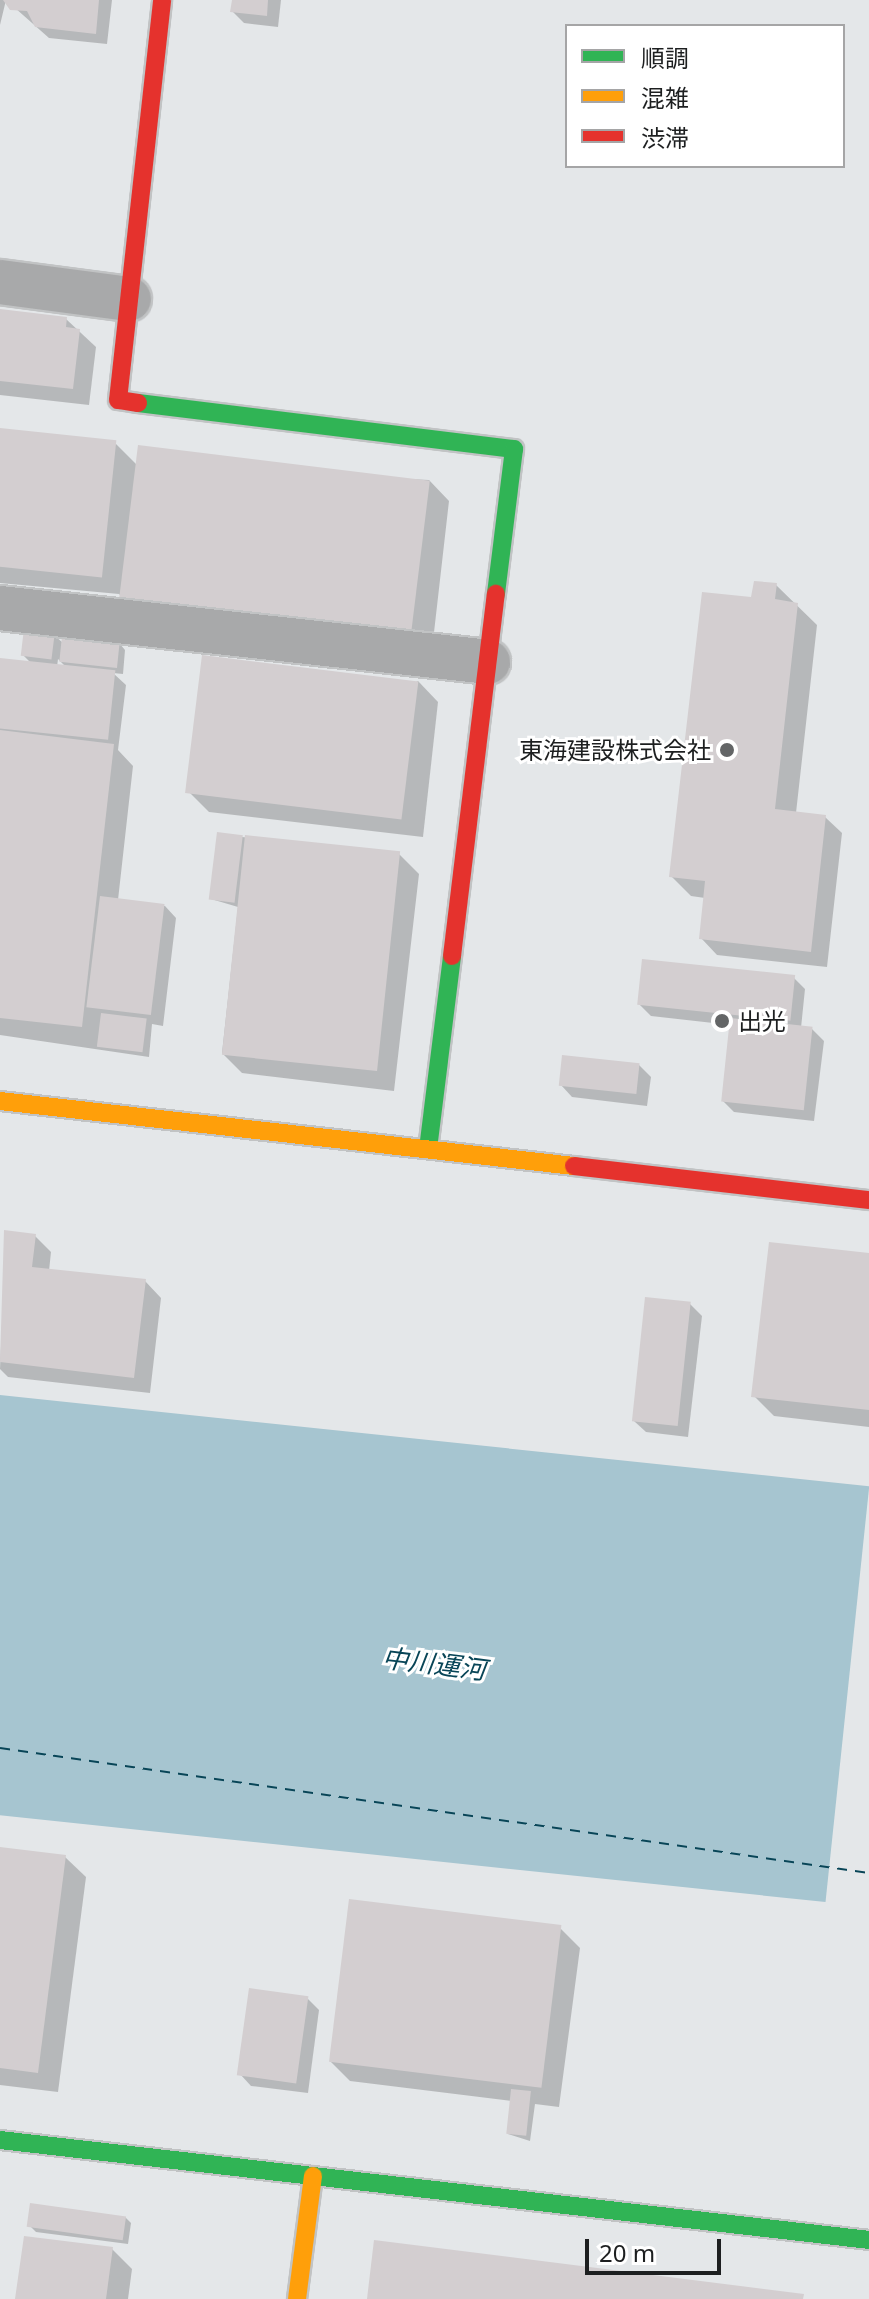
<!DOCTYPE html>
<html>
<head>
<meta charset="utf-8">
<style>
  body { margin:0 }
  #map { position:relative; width:869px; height:2299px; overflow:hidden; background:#e4e7e9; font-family:"Noto Sans","Noto Sans JP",sans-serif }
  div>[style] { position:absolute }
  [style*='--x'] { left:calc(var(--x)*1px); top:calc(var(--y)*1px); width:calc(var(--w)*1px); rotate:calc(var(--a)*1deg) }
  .water>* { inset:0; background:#a6c5d0; transform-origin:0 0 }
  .shadow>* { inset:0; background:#0003 }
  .ferry>* { height:2px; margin-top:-1px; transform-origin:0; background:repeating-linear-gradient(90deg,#084557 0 10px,transparent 0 18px) }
  .building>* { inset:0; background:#d3ced0; transform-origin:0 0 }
  .roads { filter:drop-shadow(2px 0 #c1c3c4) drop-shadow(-2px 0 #c1c3c4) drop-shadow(0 2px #c1c3c4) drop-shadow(0 -2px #c1c3c4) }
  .street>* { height:44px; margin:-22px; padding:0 22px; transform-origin:22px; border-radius:22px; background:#a8a9aa }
  .fast>* { height:18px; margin:-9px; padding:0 9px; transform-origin:9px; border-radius:9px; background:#30b455 }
  .slow>* { height:18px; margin:-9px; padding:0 9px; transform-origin:9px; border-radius:9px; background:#ff9f0a }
  .jam>* { height:18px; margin:-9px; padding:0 9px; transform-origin:9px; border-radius:9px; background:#e5322d }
  .dots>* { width:22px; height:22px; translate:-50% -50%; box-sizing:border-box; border:4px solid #fff; border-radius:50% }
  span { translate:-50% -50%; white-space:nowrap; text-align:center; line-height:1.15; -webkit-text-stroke:6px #fff; paint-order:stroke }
  .poi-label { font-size:24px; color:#1d1f20 }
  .right { translate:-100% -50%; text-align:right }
  .left { translate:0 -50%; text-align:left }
  .water-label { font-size:26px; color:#084557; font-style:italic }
  .legend { position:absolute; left:565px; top:24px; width:280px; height:144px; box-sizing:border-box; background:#fff; border:2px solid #a5a5a6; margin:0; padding:10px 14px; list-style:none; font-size:24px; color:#1d1f20 }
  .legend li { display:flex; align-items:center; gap:16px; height:40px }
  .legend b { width:40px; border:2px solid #a5a5a6 }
  .scale { position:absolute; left:585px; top:2239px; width:136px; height:36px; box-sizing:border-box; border:4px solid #1d1f20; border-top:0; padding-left:10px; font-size:24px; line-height:28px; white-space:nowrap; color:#1d1f20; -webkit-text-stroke:6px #fff; paint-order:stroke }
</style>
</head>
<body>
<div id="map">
  <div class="water">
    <i style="left:0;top:1395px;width:874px;height:418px;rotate:6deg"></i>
  </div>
  <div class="shadow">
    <i style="clip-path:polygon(0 0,112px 0,107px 44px,49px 38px,6px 0,0 25px)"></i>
    <i style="clip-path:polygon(234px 0,281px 0,278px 27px,244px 23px,232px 11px)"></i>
    <i style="clip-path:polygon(0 311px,66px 319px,96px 347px,89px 405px,0 395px)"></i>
    <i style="clip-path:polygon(0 430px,115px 443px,138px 466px,429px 480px,449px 501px,432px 650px,143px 617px,119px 594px,0 583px)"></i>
    <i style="clip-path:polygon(776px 585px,817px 625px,796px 813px,825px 817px,842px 833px,827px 967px,717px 955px,701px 938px,705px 898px,691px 896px,671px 876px,753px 600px)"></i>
    <i style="clip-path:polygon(evenodd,54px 635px,63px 643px,120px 644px,125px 650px,123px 674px,113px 673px,126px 685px,118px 750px,133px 766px,118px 900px,165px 906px,176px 918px,163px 1026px,152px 1024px,149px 1057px,0 1035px,0 665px,32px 664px,23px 655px,54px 635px,58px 659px,67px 668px,57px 667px,58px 659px)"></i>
    <i style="clip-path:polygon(418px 681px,438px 702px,423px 837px,209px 812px,189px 792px)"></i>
    <i style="clip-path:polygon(242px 837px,399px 854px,419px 874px,394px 1091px,242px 1073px,222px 1053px,238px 907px,211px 899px)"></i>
    <i style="clip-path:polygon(794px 978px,805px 989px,801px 1028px,812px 1029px,824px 1041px,814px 1121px,734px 1112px,722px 1100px,731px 1025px,651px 1016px,639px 1004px)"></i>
    <i style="clip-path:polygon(639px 1065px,651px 1077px,647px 1106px,572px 1097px,561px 1085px)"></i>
    <i style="clip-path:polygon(6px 1232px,35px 1236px,51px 1252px,49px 1271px,145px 1281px,161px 1298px,150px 1393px,8px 1377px,0 1369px)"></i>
    <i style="clip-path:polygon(869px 1255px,869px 1427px,774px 1416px,754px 1396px)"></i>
    <i style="clip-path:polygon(690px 1304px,702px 1316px,688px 1437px,646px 1432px,634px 1421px)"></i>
    <i style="clip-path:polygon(0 1849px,65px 1857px,86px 1877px,58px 2092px,0 2085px)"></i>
    <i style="clip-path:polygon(560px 1928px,580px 1948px,559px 2107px,535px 2104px,530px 2141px,508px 2134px,512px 2101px,350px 2081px,330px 2061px)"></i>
    <i style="clip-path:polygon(307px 1998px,319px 2010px,308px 2093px,251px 2086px,240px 2074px)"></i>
    <i style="clip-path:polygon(125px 2217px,131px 2223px,128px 2244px,36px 2232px,30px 2226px)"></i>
    <i style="clip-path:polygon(112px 2249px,132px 2269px,128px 2299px,17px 2299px)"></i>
  </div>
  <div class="ferry">
    <i style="--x:0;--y:1748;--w:878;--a:8.19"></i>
  </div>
  <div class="building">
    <i style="clip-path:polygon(3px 0,99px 0,96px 34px,35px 27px,27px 11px,10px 10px)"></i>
    <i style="clip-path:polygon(232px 0,268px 0,267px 16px,230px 12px)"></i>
    <i style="clip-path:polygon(0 309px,67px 317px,66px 327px,80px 329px,73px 389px,0 381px)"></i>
    <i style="left:0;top:428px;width:117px;height:138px;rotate:6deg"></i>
    <i style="left:138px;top:445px;width:294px;height:154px;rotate:7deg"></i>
    <i style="clip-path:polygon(754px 581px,777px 583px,775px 599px,798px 603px,775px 809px,826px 815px,811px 952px,699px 939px,705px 881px,669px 877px,702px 592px,751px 597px)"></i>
    <i style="left:24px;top:629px;width:31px;height:27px;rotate:7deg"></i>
    <i style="left:62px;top:636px;width:58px;height:26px;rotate:6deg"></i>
    <i style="left:202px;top:655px;width:218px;height:139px;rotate:7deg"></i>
    <i style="left:0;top:658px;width:116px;height:70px;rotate:6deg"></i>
    <i style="clip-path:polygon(0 730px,114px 744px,82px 1027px,0 1018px)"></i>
    <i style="left:217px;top:832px;width:26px;height:68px;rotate:7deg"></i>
    <i style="left:245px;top:835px;width:156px;height:221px;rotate:6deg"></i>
    <i style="left:100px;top:896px;width:65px;height:112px;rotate:7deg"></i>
    <i style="left:642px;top:959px;width:154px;height:46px;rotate:6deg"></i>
    <i style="left:101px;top:1013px;width:46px;height:34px;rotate:7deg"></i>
    <i style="left:730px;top:1018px;width:83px;height:84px;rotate:6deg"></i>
    <i style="left:562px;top:1055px;width:78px;height:31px;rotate:6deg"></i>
    <i style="clip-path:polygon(4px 1230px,36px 1234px,32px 1267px,146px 1279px,134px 1378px,0 1362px)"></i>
    <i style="clip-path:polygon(769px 1242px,869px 1253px,869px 1410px,751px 1397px)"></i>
    <i style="left:645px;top:1297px;width:46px;height:125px;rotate:6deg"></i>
    <i style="clip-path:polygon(0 1847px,66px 1855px,38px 2073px,0 2068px)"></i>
    <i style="left:349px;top:1899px;width:214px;height:164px;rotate:7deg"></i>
    <i style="left:249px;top:1988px;width:60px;height:88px;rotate:8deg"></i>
    <i style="left:511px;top:2089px;width:20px;height:45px;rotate:6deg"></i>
    <i style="left:30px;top:2203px;width:97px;height:24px;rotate:8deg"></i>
    <i style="clip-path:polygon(24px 2236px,113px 2247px,106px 2299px,15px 2299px)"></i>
    <i style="clip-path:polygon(374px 2240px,804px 2294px,803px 2299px,367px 2299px)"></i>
  </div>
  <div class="roads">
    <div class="street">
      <i style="--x:0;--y:282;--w:130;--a:7.5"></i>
      <i style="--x:0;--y:608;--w:491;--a:6.3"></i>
    </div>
    <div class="fast">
      <i style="--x:138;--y:403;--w:379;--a:7"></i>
      <i style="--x:514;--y:449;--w:146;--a:97.1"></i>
      <i style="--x:428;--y:1149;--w:194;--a:-82.9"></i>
      <i style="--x:0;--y:2140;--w:875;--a:6.56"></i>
    </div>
    <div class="slow">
      <i style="--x:0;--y:1101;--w:578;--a:6.46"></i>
      <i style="--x:297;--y:2299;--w:124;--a:-82.6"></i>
    </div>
    <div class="jam">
      <i style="--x:138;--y:403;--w:20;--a:-171"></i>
      <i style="--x:118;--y:400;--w:402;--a:-83.7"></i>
      <i style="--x:452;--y:956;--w:365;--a:-83.1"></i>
      <i style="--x:574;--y:1166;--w:297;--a:6.6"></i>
    </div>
  </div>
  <div class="dots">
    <i style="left:727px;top:750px;background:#636566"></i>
    <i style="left:722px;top:1021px;background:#636566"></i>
  </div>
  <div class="poi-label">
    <span class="right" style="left:711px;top:750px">東海建設株式会社</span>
    <span class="left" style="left:738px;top:1021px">出光</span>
  </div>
  <div class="water-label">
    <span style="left:434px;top:1664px;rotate:7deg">中川運河</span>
  </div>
  <ul class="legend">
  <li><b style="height:10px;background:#30b455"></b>順調</li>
  <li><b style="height:10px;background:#ff9f0a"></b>混雑</li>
  <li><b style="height:10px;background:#e5322d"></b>渋滞</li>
  </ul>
  <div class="scale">20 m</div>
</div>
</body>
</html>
